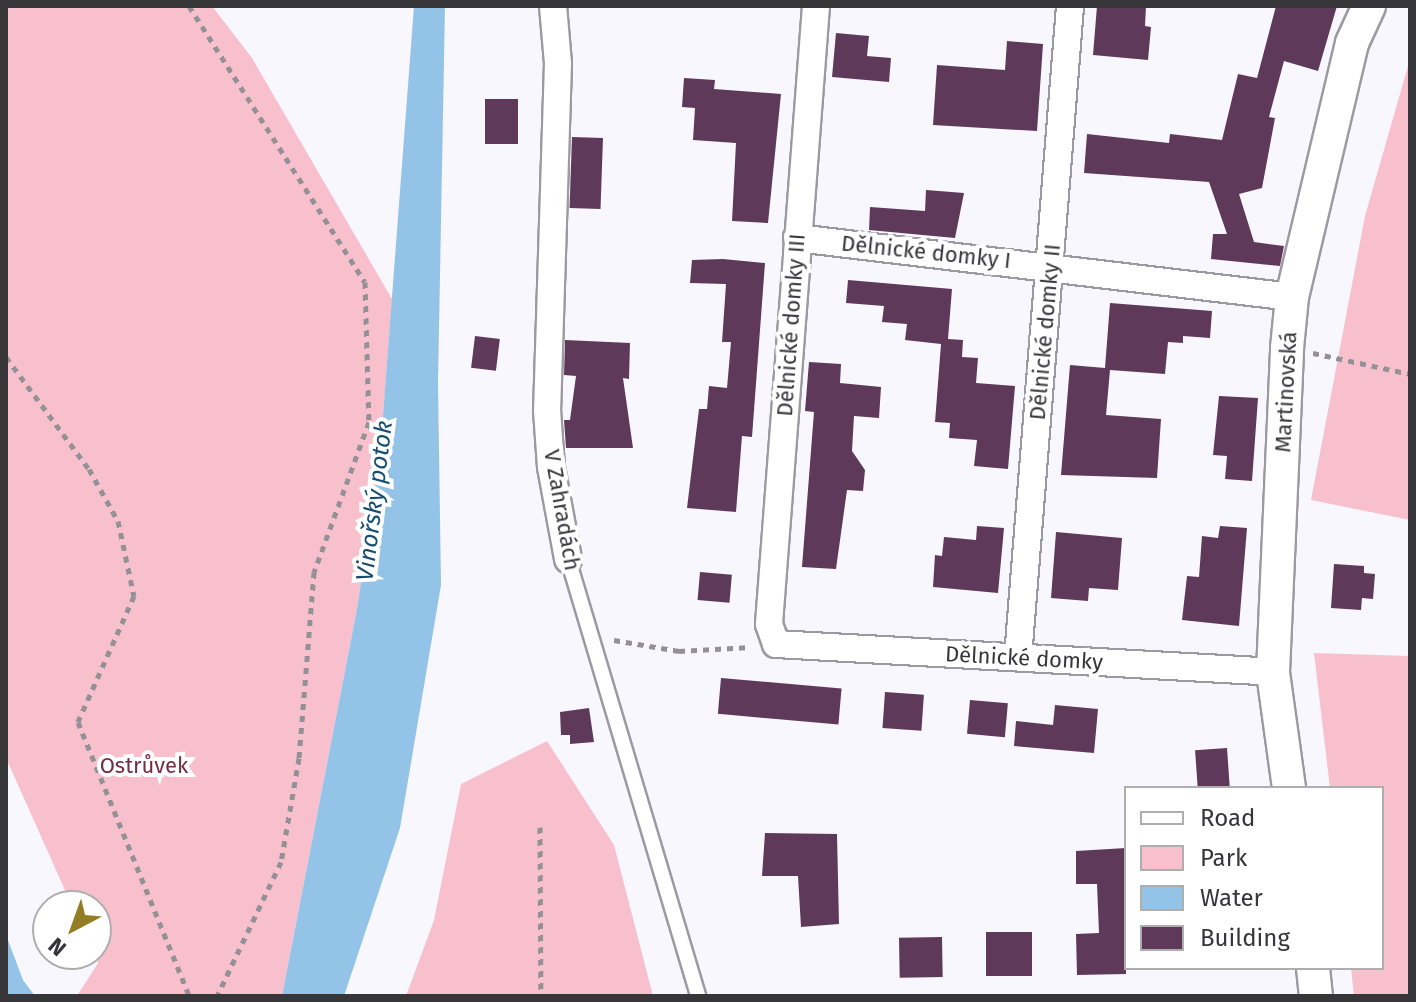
<!DOCTYPE html>
<html>
<head>
<meta charset="utf-8">
<style>
  body { margin:0 }
  #map { position:relative; width:1416px; height:1002px; overflow:hidden; background:#f9f7fe; font-family:"Fira Sans",sans-serif }
  div>[style] { position:absolute }
  [style*='--x'] { left:calc(var(--x)*1px); top:calc(var(--y)*1px); width:calc(var(--w)*1px); rotate:calc(var(--a)*1deg) }
  .green>* { inset:0; background:#f8c0cd }
  .water>* { inset:0; background:#93c3e7 }
  .building>* { inset:0; background:#5e3959; transform-origin:0 0 }
  .path>* { height:5px; margin-top:-2.5px; transform-origin:0; background:repeating-linear-gradient(90deg,#939196 0 6px,transparent 0 12px) }
  .roads { filter:drop-shadow(2px 0 #9c9aa1) drop-shadow(-2px 0 #9c9aa1) drop-shadow(0 2px #9c9aa1) drop-shadow(0 -2px #9c9aa1) }
  .service>* { height:14px; margin:-7px; padding:0 7px; transform-origin:7px; border-radius:7px; background:#fff }
  .minor>* { height:26px; margin:-13px; padding:0 13px; transform-origin:13px; border-radius:13px; background:#fff }
  .tertiary>* { height:32px; margin:-16px; padding:0 16px; transform-origin:16px; border-radius:16px; background:#fff }
  span { translate:-50% -50%; white-space:nowrap; text-align:center; line-height:1.15; -webkit-text-stroke:8px #fff; paint-order:stroke }
  .street-label { font-size:22px; color:#363538 }
  .park-label { font-size:22px; color:#742e44 }
  .water-label { font-size:24px; color:#154e71; font-style:italic }
  .frame { position:absolute; inset:0; border:8px solid #363538; pointer-events:none }
  .legend { position:absolute; left:1124px; top:786px; width:260px; height:184px; box-sizing:border-box; background:#fff; border:2px solid #afaeaf; margin:0; padding:10px 14px; list-style:none; font-size:24px; color:#363538 }
  .legend li { display:flex; align-items:center; gap:16px; height:40px }
  .legend b { width:40px; border:2px solid #afaeaf }
  .north { position:absolute; left:32px; top:890px; width:80px; height:80px; box-sizing:border-box; background:#fff; border:2px solid #afaeaf; border-radius:50%; rotate:221deg; font-size:22px; font-weight:700; line-height:32px; text-align:center; color:#363538 }
  .north::after { content:''; display:block; margin:auto; width:28px; height:36px; background:#947e25; clip-path:polygon(50% 0,100% 100%,50% 72%,0 100%) }
</style>
</head>
<body>
<div id="map">
  <div class="green">
    <i style="clip-path:polygon(6px 6px,212px 6px,252px 58px,392px 299px,380px 455px,357px 609px,282px 996px,77px 996px,98px 963px,96px 906px,72px 906px,6px 758px)"></i>
    <i style="clip-path:polygon(1410px 59px,1410px 520px,1311px 500px,1365px 216px)"></i>
    <i style="clip-path:polygon(1314px 653px,1410px 656px,1410px 996px,1354px 996px,1351px 968px,1382px 968px,1382px 788px,1330px 788px)"></i>
    <i style="clip-path:polygon(547px 741px,614px 845px,653px 996px,406px 996px,434px 920px,461px 784px)"></i>
  </div>
  <div class="water">
    <i style="clip-path:polygon(414px 6px,445px 6px,438px 383px,441px 585px,400px 828px,344px 996px,282px 996px,357px 609px,380px 455px)"></i>
    <i style="clip-path:polygon(6px 935px,23px 980px,35px 996px,6px 996px)"></i>
  </div>
  <div class="building">
    <i style="clip-path:polygon(1097px 6px,1146px 6px,1145px 26px,1151px 27px,1148px 60px,1093px 55px)"></i>
    <i style="clip-path:polygon(1276px 6px,1337px 6px,1318px 71px,1284px 61px,1269px 117px,1275px 118px,1262px 188px,1239px 194px,1254px 242px,1284px 246px,1280px 266px,1211px 259px,1213px 234px,1227px 234px,1209px 182px,1084px 173px,1087px 134px,1169px 143px,1170px 134px,1222px 140px,1238px 74px,1257px 78px)"></i>
    <i style="clip-path:polygon(836px 33px,869px 36px,867px 56px,891px 58px,889px 82px,832px 77px)"></i>
    <i style="clip-path:polygon(1007px 41px,1043px 44px,1037px 131px,933px 125px,937px 65px,1005px 70px)"></i>
    <i style="clip-path:polygon(684px 78px,715px 80px,714px 89px,781px 94px,768px 223px,732px 221px,736px 143px,693px 140px,695px 108px,682px 107px)"></i>
    <i style="left:485px;top:99px;width:33px;height:45px"></i>
    <i style="left:572px;top:137px;width:31px;height:71px;rotate:2deg"></i>
    <i style="clip-path:polygon(926px 190px,964px 193px,955px 238px,869px 230px,870px 207px,925px 211px)"></i>
    <i style="clip-path:polygon(723px 259px,765px 263px,752px 437px,742px 436px,736px 512px,687px 508px,699px 409px,707px 409px,709px 386px,727px 388px,731px 342px,722px 342px,726px 284px,690px 283px,692px 260px)"></i>
    <i style="clip-path:polygon(848px 280px,952px 289px,948px 339px,963px 340px,962px 357px,978px 358px,976px 383px,1015px 386px,1008px 469px,974px 466px,977px 440px,949px 438px,950px 423px,935px 422px,941px 344px,905px 340px,907px 324px,882px 322px,884px 306px,846px 303px)"></i>
    <i style="clip-path:polygon(1110px 303px,1212px 311px,1210px 338px,1183px 336px,1183px 343px,1168px 342px,1165px 374px,1110px 370px,1106px 415px,1161px 419px,1157px 478px,1061px 475px,1070px 365px,1105px 368px)"></i>
    <i style="left:475px;top:336px;width:25px;height:32px;rotate:7deg"></i>
    <i style="clip-path:polygon(565px 340px,630px 343px,629px 379px,623px 378px,633px 448px,566px 448px,564px 420px,570px 420px,576px 376px,564px 375px)"></i>
    <i style="clip-path:polygon(809px 362px,841px 364px,840px 383px,881px 387px,879px 418px,854px 416px,852px 451px,865px 470px,863px 491px,847px 490px,836px 569px,802px 567px,814px 412px,805px 411px)"></i>
    <i style="clip-path:polygon(1219px 396px,1258px 398px,1252px 481px,1225px 479px,1227px 456px,1213px 455px)"></i>
    <i style="clip-path:polygon(977px 526px,1004px 528px,998px 593px,933px 587px,935px 555px,942px 556px,944px 537px,976px 540px)"></i>
    <i style="clip-path:polygon(1220px 526px,1247px 528px,1239px 626px,1182px 620px,1187px 576px,1199px 577px,1202px 536px,1218px 538px)"></i>
    <i style="clip-path:polygon(1056px 532px,1122px 538px,1118px 590px,1089px 588px,1088px 601px,1051px 598px)"></i>
    <i style="clip-path:polygon(1334px 564px,1364px 566px,1364px 573px,1375px 574px,1373px 599px,1362px 598px,1361px 610px,1331px 608px)"></i>
    <i style="left:700px;top:572px;width:32px;height:28px;rotate:5deg"></i>
    <i style="left:721px;top:678px;width:121px;height:36px;rotate:5deg"></i>
    <i style="left:885px;top:692px;width:39px;height:36px;rotate:4deg"></i>
    <i style="left:970px;top:700px;width:38px;height:34px;rotate:5deg"></i>
    <i style="clip-path:polygon(1055px 705px,1098px 709px,1094px 753px,1014px 746px,1016px 721px,1053px 725px)"></i>
    <i style="clip-path:polygon(589px 708px,594px 742px,570px 744px,570px 735px,561px 735px,560px 712px)"></i>
    <i style="left:1227px;top:748px;width:40px;height:32px;rotate:86deg"></i>
    <i style="clip-path:polygon(765px 833px,837px 834px,839px 924px,801px 927px,798px 876px,762px 876px)"></i>
    <i style="clip-path:polygon(1126px 848px,1126px 974px,1077px 975px,1076px 934px,1099px 933px,1097px 884px,1076px 884px,1076px 851px)"></i>
    <i style="left:986px;top:932px;width:46px;height:44px"></i>
    <i style="left:942px;top:937px;width:40px;height:43px;rotate:89deg"></i>
  </div>
  <div class="path">
    <i style="--x:189;--y:6;--w:327;--a:57.5"></i>
    <i style="--x:365;--y:282;--w:140;--a:88.4"></i>
    <i style="--x:369;--y:422;--w:160;--a:110.1"></i>
    <i style="--x:314;--y:572;--w:187;--a:94.6"></i>
    <i style="--x:299;--y:758;--w:106;--a:99.8"></i>
    <i style="--x:281;--y:862;--w:148;--a:115.5"></i>
    <i style="--x:1313;--y:353;--w:99;--a:12.2"></i>
    <i style="--x:6;--y:357;--w:139;--a:53.5"></i>
    <i style="--x:89;--y:469;--w:60;--a:60.9"></i>
    <i style="--x:118;--y:521;--w:77;--a:78"></i>
    <i style="--x:134;--y:596;--w:138;--a:114"></i>
    <i style="--x:78;--y:722;--w:296;--a:67.9"></i>
    <i style="--x:614;--y:640;--w:66;--a:9.6"></i>
    <i style="--x:679;--y:651;--w:72;--a:-3.2"></i>
    <i style="--x:540;--y:827;--w:169;--a:89.7"></i>
  </div>
  <div class="roads">
    <div class="service">
      <i style="--x:568;--y:559;--w:456;--a:73.4"></i>
    </div>
    <div class="minor">
      <i style="--x:553;--y:6;--w:57;--a:85"></i>
      <i style="--x:558;--y:63;--w:347;--a:91.8"></i>
      <i style="--x:547;--y:410;--w:57;--a:86"></i>
      <i style="--x:551;--y:467;--w:94;--a:79.5"></i>
      <i style="--x:816;--y:6;--w:620;--a:94.35"></i>
      <i style="--x:769;--y:624;--w:21;--a:71"></i>
      <i style="--x:776;--y:644;--w:498;--a:3.2"></i>
      <i style="--x:797;--y:238;--w:499;--a:6.8"></i>
      <i style="--x:1018;--y:657;--w:653;--a:-85.43"></i>
    </div>
    <div class="tertiary">
      <i style="--x:1289;--y:788;--w:117;--a:-97.9"></i>
      <i style="--x:1273;--y:672;--w:324;--a:-87.5"></i>
      <i style="--x:1287;--y:348;--w:51;--a:-84.4"></i>
      <i style="--x:1292;--y:297;--w:261;--a:-76.7"></i>
      <i style="--x:1352;--y:43;--w:41;--a:-65.3"></i>
      <i style="--x:1313;--y:968;--w:28;--a:84"></i>
    </div>
  </div>
  <div class="street-label">
    <span style="left:926px;top:252px;rotate:6deg">Dělnické domky I</span>
    <span style="left:791px;top:325px;rotate:-86deg">Dělnické domky III</span>
    <span style="left:1045px;top:332px;rotate:-85deg">Dělnické domky II</span>
    <span style="left:1286px;top:392px;rotate:-87deg">Martinovská</span>
    <span style="left:562px;top:510px;rotate:80deg">V Zahradách</span>
    <span style="left:1024px;top:658px;rotate:3deg">Dělnické domky</span>
  </div>
  <div class="park-label">
    <span style="left:144px;top:766px">Ostrůvek</span>
  </div>
  <div class="water-label">
    <span style="left:375px;top:501px;rotate:-83deg">Vinořský potok</span>
  </div>
  <div class="frame"></div>
  <ul class="legend">
  <li><b style="height:10px;background:#fff"></b>Road</li>
  <li><b style="height:22px;background:#f8c0cd"></b>Park</li>
  <li><b style="height:22px;background:#93c3e7"></b>Water</li>
  <li><b style="height:22px;background:#5e3959"></b>Building</li>
  </ul>
  <div class="north">N</div>
</div>
</body>
</html>
